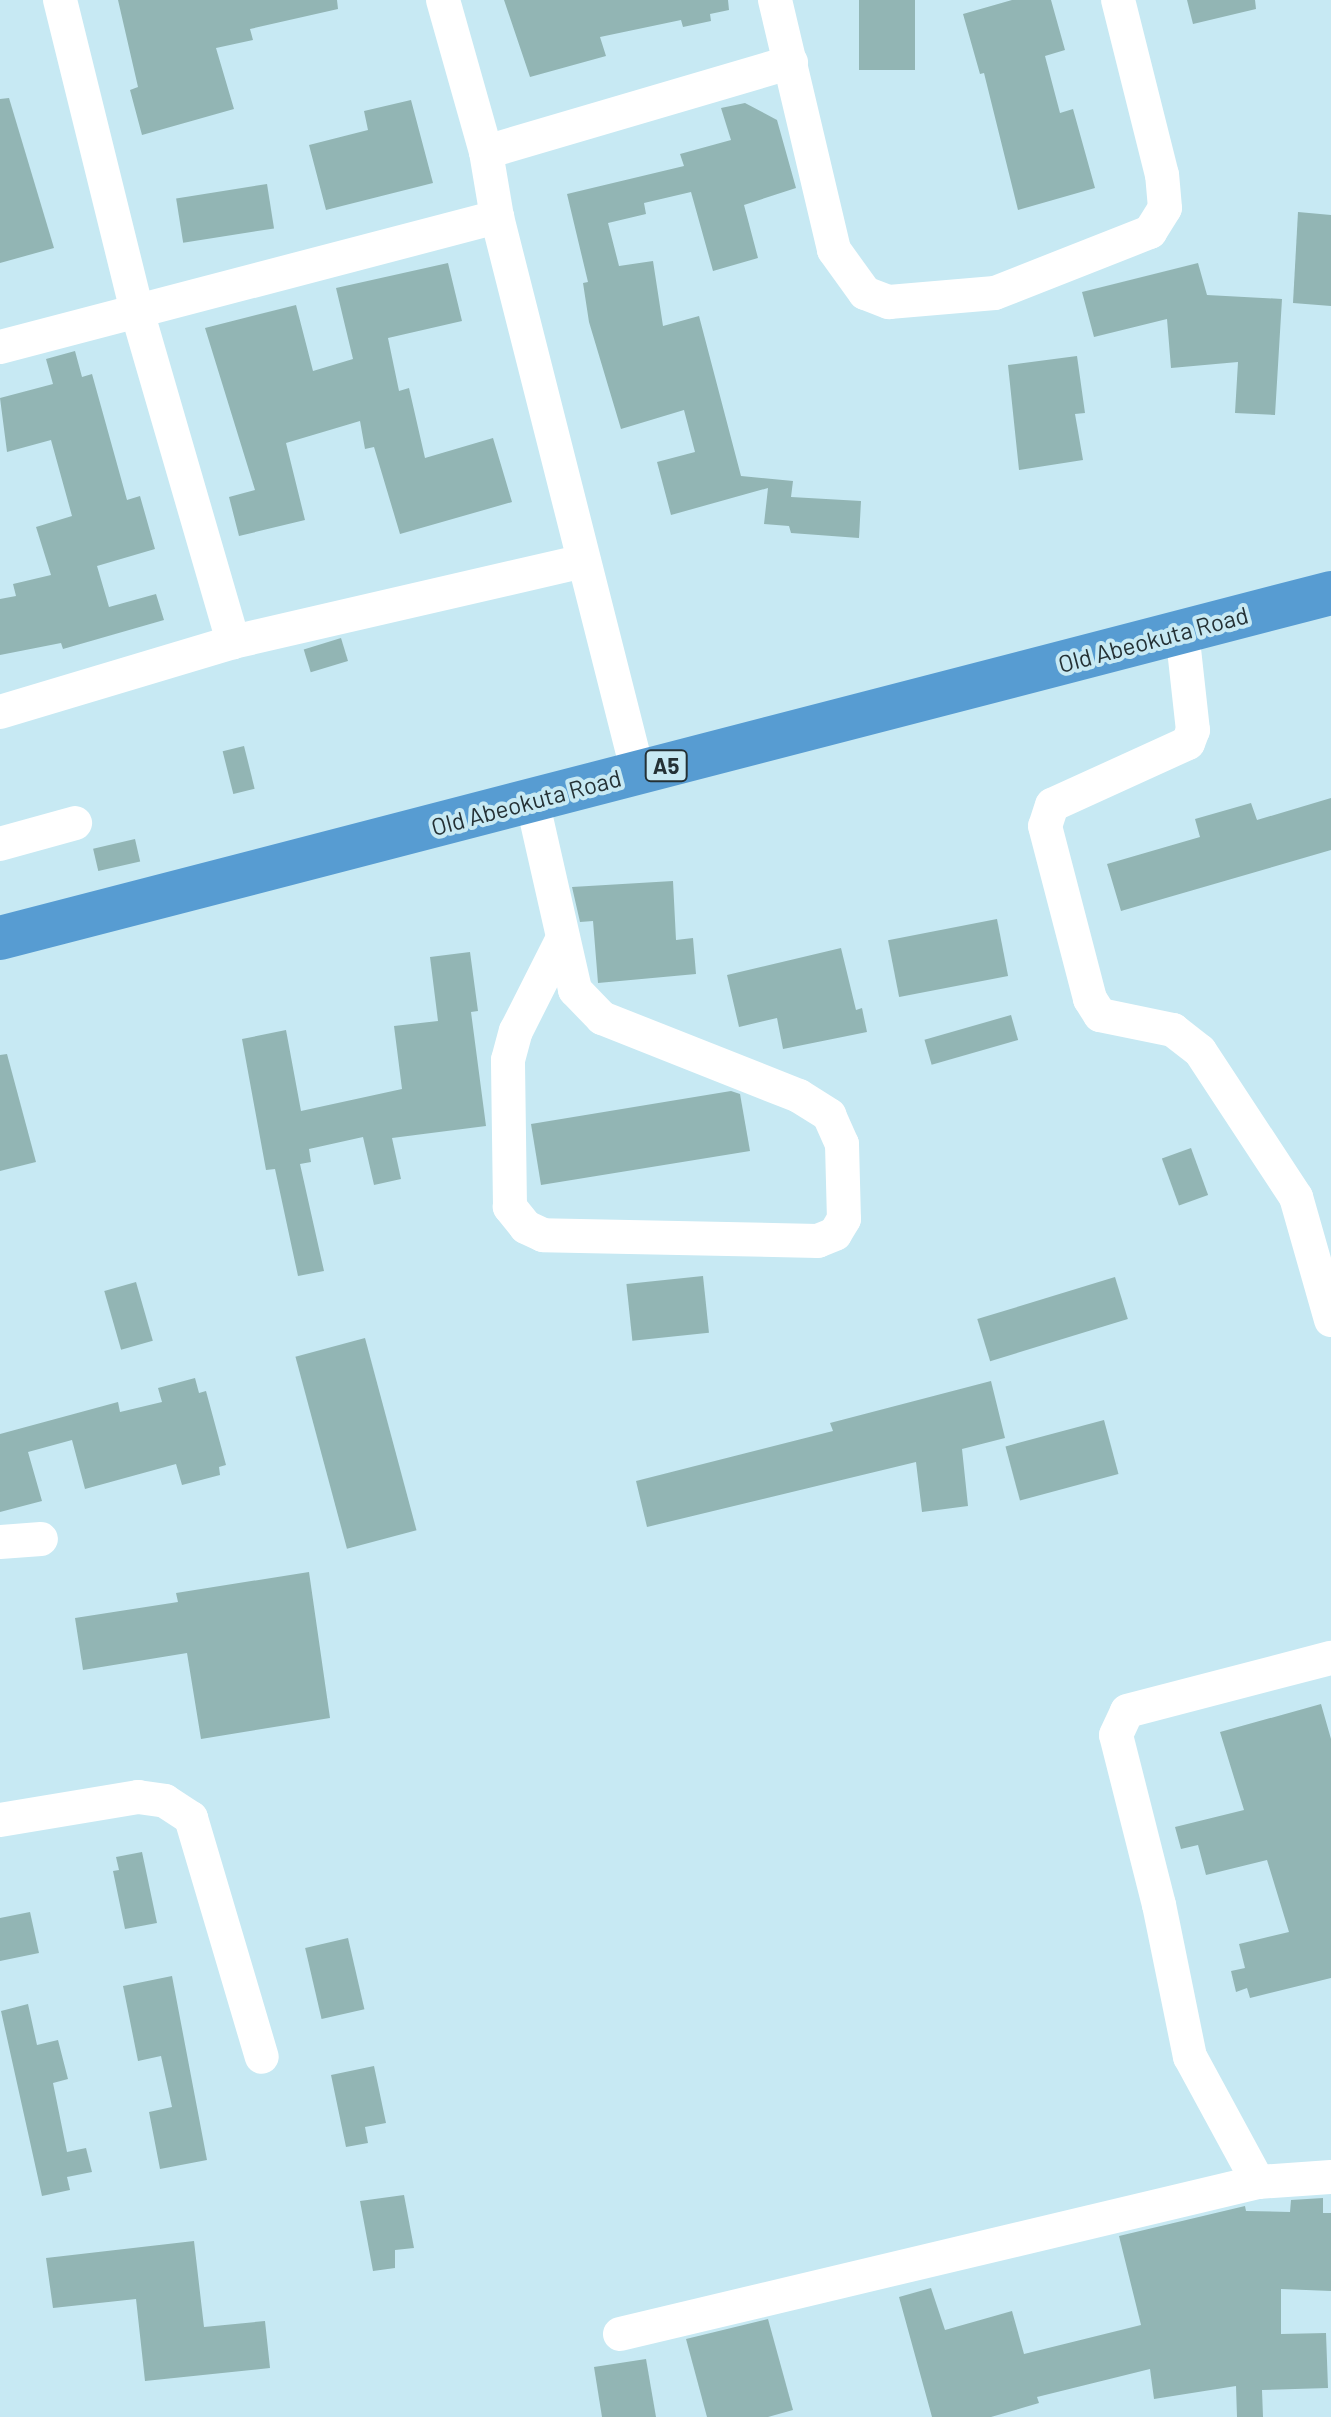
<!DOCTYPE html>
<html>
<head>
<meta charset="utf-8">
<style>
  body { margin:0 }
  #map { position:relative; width:1331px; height:2417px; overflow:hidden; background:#c7e9f3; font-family:Barlow,sans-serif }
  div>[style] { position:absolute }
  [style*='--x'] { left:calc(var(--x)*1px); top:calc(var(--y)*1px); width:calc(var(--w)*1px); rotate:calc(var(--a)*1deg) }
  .building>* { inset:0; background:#92b5b4; transform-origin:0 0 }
  .minor>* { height:34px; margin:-17px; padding:0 17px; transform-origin:17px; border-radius:17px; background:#fff }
  .highway>* { height:44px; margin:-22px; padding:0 22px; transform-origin:22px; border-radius:22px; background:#579cd2 }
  span { translate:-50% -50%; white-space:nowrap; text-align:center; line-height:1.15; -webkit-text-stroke:8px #c7e9f3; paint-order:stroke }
  .shield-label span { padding:2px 6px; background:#c7e9f3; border:2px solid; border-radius:6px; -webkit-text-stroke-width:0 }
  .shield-label { font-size:22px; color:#243135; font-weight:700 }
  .street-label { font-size:24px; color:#243135 }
</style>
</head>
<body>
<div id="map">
  <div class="building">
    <i style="clip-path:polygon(118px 0,337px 0,338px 9px,250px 29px,253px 40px,216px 48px,234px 109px,142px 135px,130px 90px,138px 87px)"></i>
    <i style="clip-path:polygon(504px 0,728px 0,729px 10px,710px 14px,711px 21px,683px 27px,681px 20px,600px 37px,606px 56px,530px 77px)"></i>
    <i style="left:859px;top:0;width:56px;height:70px"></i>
    <i style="clip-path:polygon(1012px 0,1051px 0,1065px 50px,1045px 56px,1060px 113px,1073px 109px,1095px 188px,1018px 210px,984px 73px,980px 74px,963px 14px)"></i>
    <i style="clip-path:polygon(1187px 0,1255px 0,1256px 9px,1193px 24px)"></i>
    <i style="clip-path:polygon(9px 98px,54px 248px,0 263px,0 99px)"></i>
    <i style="clip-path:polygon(411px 100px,433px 183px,326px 210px,309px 145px,368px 130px,364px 111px)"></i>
    <i style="clip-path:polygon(745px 103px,777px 120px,796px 188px,744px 205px,758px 258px,713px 271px,691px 192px,644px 203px,646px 214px,608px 223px,619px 266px,653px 261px,663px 326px,699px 316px,741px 476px,793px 481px,791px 497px,861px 501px,859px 538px,791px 533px,789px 526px,764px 524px,768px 488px,671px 515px,657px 462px,695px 452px,684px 410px,621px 429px,589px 322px,583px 283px,588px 282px,567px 194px,684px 166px,680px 154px,731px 140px,721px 108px)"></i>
    <i style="left:267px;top:184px;width:45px;height:92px;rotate:81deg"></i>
    <i style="clip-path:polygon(1298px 212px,1331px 215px,1331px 306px,1293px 303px)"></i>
    <i style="clip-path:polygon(448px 263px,462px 321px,388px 338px,399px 391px,409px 388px,425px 458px,493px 438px,512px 502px,400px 534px,374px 447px,365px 449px,360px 421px,286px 443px,305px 520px,239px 536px,229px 497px,255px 490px,205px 328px,296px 305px,313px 371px,353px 359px,336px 288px)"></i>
    <i style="clip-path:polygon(1198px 263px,1207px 295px,1282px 299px,1275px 415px,1235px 413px,1238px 362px,1171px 368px,1167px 319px,1094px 337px,1082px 292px)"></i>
    <i style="clip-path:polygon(75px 351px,82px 377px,92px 374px,127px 500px,140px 496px,155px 549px,97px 566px,109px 607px,156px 594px,164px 620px,63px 649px,61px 643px,0 655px,0 599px,16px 596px,13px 584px,51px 575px,36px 527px,72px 516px,51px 440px,7px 452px,0 398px,53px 384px,46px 359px)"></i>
    <i style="clip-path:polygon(1077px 356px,1085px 413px,1075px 414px,1083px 460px,1019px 470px,1008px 365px)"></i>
    <i style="left:341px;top:638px;width:24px;height:39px;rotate:73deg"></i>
    <i style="left:244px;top:746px;width:44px;height:22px;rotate:76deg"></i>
    <i style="clip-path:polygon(1331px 798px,1331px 850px,1121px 911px,1107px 864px,1200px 837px,1195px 819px,1251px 803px,1257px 820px)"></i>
    <i style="left:135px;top:839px;width:23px;height:43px;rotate:77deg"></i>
    <i style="clip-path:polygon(673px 881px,676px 940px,693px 938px,696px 974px,598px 983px,593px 921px,580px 922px,572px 887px)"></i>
    <i style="left:997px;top:919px;width:58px;height:111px;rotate:79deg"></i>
    <i style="clip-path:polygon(841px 948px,856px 1010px,862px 1008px,867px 1032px,783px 1049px,777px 1018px,739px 1027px,727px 975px)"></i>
    <i style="clip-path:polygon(470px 952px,478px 1011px,471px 1012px,486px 1126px,392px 1138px,401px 1179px,374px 1185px,363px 1137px,309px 1149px,311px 1162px,300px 1164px,324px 1271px,298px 1276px,275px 1169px,266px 1170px,242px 1039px,286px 1030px,301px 1111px,402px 1089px,394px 1026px,438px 1021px,430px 957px)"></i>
    <i style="left:1011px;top:1015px;width:26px;height:90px;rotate:74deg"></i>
    <i style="clip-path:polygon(7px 1054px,36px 1162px,0 1171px,0 1055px)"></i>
    <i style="clip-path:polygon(731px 1091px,740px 1094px,750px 1151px,541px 1185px,531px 1124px)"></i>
    <i style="left:1191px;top:1148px;width:50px;height:31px;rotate:70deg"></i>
    <i style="left:703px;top:1276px;width:57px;height:77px;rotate:84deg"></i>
    <i style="left:1115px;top:1277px;width:44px;height:144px;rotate:73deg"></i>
    <i style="left:136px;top:1282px;width:61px;height:33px;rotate:74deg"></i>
    <i style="left:365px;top:1338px;width:199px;height:72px;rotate:75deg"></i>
    <i style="clip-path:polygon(195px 1378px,199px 1393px,206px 1391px,226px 1465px,219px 1467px,220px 1475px,182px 1485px,176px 1464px,85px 1489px,72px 1440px,28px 1452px,42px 1501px,0 1512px,0 1434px,118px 1402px,120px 1412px,162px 1402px,158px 1388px)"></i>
    <i style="clip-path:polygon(991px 1381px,1005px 1438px,962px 1449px,968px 1506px,922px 1512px,916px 1462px,647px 1527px,636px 1481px,833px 1431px,830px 1423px)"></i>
    <i style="left:1104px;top:1420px;width:56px;height:102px;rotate:75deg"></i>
    <i style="clip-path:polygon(309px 1572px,330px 1718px,201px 1739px,187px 1653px,83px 1670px,75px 1618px,178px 1602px,176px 1593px)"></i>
    <i style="clip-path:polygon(1321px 1704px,1331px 1739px,1331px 1978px,1250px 1998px,1247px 1988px,1236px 1992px,1231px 1971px,1245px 1968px,1239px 1944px,1289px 1932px,1267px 1860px,1206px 1875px,1198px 1845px,1181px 1849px,1175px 1827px,1244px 1810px,1220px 1732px)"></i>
    <i style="clip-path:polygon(142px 1852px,157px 1923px,125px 1929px,113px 1871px,119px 1870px,116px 1857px)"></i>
    <i style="clip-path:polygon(30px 1912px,39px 1953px,0 1961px,0 1918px)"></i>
    <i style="left:348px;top:1938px;width:73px;height:44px;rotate:77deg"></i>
    <i style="clip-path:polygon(172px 1976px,207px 2160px,160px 2169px,149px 2112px,172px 2107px,161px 2056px,138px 2061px,123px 1986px)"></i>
    <i style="clip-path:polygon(28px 2004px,37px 2045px,58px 2040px,68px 2079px,53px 2083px,67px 2152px,86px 2148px,92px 2172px,67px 2177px,70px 2190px,42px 2196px,1px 2011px)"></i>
    <i style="clip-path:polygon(374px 2066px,386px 2123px,365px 2127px,368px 2143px,346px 2147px,331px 2075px)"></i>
    <i style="clip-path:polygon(404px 2195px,414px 2248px,395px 2250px,395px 2268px,373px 2271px,360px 2201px)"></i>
    <i style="clip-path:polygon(1323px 2198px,1323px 2213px,1331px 2213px,1331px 2291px,1281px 2289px,1281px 2334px,1326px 2333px,1328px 2388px,1262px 2390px,1263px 2417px,1237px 2417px,1236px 2386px,1154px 2399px,1150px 2369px,1037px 2397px,1039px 2403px,991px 2417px,932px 2417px,899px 2297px,931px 2288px,945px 2330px,1012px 2311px,1024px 2354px,1141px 2325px,1119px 2236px,1245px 2206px,1246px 2211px,1290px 2212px,1291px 2200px)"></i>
    <i style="clip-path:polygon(194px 2241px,204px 2327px,265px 2321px,270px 2368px,145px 2381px,136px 2299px,53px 2308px,46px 2258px)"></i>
    <i style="clip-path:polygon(768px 2319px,793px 2410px,768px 2417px,707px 2417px,686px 2339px)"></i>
    <i style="clip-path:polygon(646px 2359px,656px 2417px,602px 2417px,594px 2367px)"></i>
  </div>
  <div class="minor">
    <i style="--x:60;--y:0;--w:320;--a:76.1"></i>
    <i style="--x:137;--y:311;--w:345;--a:73.8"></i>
    <i style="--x:443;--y:0;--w:158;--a:74.2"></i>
    <i style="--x:486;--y:152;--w:66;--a:80.4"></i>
    <i style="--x:497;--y:217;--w:574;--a:75.77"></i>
    <i style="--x:775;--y:0;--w:257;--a:76.7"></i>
    <i style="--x:834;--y:250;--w:53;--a:54.2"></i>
    <i style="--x:865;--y:293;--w:26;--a:21"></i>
    <i style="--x:889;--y:302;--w:106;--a:-4.9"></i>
    <i style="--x:995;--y:293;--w:167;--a:-21.5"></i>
    <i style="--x:1150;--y:232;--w:28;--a:-58"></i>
    <i style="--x:1165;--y:208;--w:33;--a:-95"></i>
    <i style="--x:1162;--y:175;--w:180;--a:-104.1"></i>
    <i style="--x:486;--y:152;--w:318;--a:-16.4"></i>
    <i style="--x:0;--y:347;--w:514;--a:-14.66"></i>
    <i style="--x:1182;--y:631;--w:100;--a:83.7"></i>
    <i style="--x:1193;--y:730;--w:14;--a:111"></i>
    <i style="--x:1188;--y:743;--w:149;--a:155.5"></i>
    <i style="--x:1052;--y:805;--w:22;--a:108"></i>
    <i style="--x:1045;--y:826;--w:179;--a:75.4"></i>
    <i style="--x:1090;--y:999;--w:19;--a:58"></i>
    <i style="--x:1100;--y:1015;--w:75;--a:11.6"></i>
    <i style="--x:1173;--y:1030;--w:34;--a:38"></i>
    <i style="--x:1200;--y:1051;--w:175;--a:56.7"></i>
    <i style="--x:1296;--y:1197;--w:128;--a:74.1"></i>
    <i style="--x:0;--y:712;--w:243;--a:-16.7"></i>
    <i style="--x:233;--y:642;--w:360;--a:-13"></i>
    <i style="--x:532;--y:800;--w:195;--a:77.2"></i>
    <i style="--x:575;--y:990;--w:39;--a:46"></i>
    <i style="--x:602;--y:1018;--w:212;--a:21.6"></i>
    <i style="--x:799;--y:1096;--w:36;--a:32"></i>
    <i style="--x:829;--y:1115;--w:32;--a:66"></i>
    <i style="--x:842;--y:1144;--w:75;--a:88.5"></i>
    <i style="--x:844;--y:1219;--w:17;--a:121"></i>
    <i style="--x:835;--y:1234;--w:18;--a:158"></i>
    <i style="--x:818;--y:1241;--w:275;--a:-178.8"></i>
    <i style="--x:543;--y:1235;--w:19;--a:-155"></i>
    <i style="--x:526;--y:1227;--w:26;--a:-129"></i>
    <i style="--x:510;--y:1207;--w:147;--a:-90.8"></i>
    <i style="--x:508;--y:1060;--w:30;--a:-75"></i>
    <i style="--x:516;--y:1031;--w:104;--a:-63.2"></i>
    <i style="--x:0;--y:844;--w:78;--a:-15.6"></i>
    <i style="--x:0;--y:1542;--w:41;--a:-4.2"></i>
    <i style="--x:0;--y:1820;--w:140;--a:-9.5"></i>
    <i style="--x:138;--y:1797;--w:27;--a:8"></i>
    <i style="--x:165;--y:1801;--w:31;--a:33"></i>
    <i style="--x:191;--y:1818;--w:249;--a:73.5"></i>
    <i style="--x:1258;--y:2182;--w:142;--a:-118.5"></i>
    <i style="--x:1190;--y:2057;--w:155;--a:-101.5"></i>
    <i style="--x:1159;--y:1905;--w:175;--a:-104.2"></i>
    <i style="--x:1116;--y:1735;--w:26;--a:-65"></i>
    <i style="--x:1127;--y:1711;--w:211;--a:-14.6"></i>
    <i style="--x:620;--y:2334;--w:656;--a:-13.4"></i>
    <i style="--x:1258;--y:2182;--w:73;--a:-3.9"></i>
  </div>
  <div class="highway">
    <i style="--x:0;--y:938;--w:1375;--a:-14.53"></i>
  </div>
  <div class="shield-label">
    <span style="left:666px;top:766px">A5</span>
  </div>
  <div class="street-label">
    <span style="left:1153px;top:639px;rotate:-15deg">Old Abeokuta Road</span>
    <span style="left:526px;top:802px;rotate:-15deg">Old Abeokuta Road</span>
  </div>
</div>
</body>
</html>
